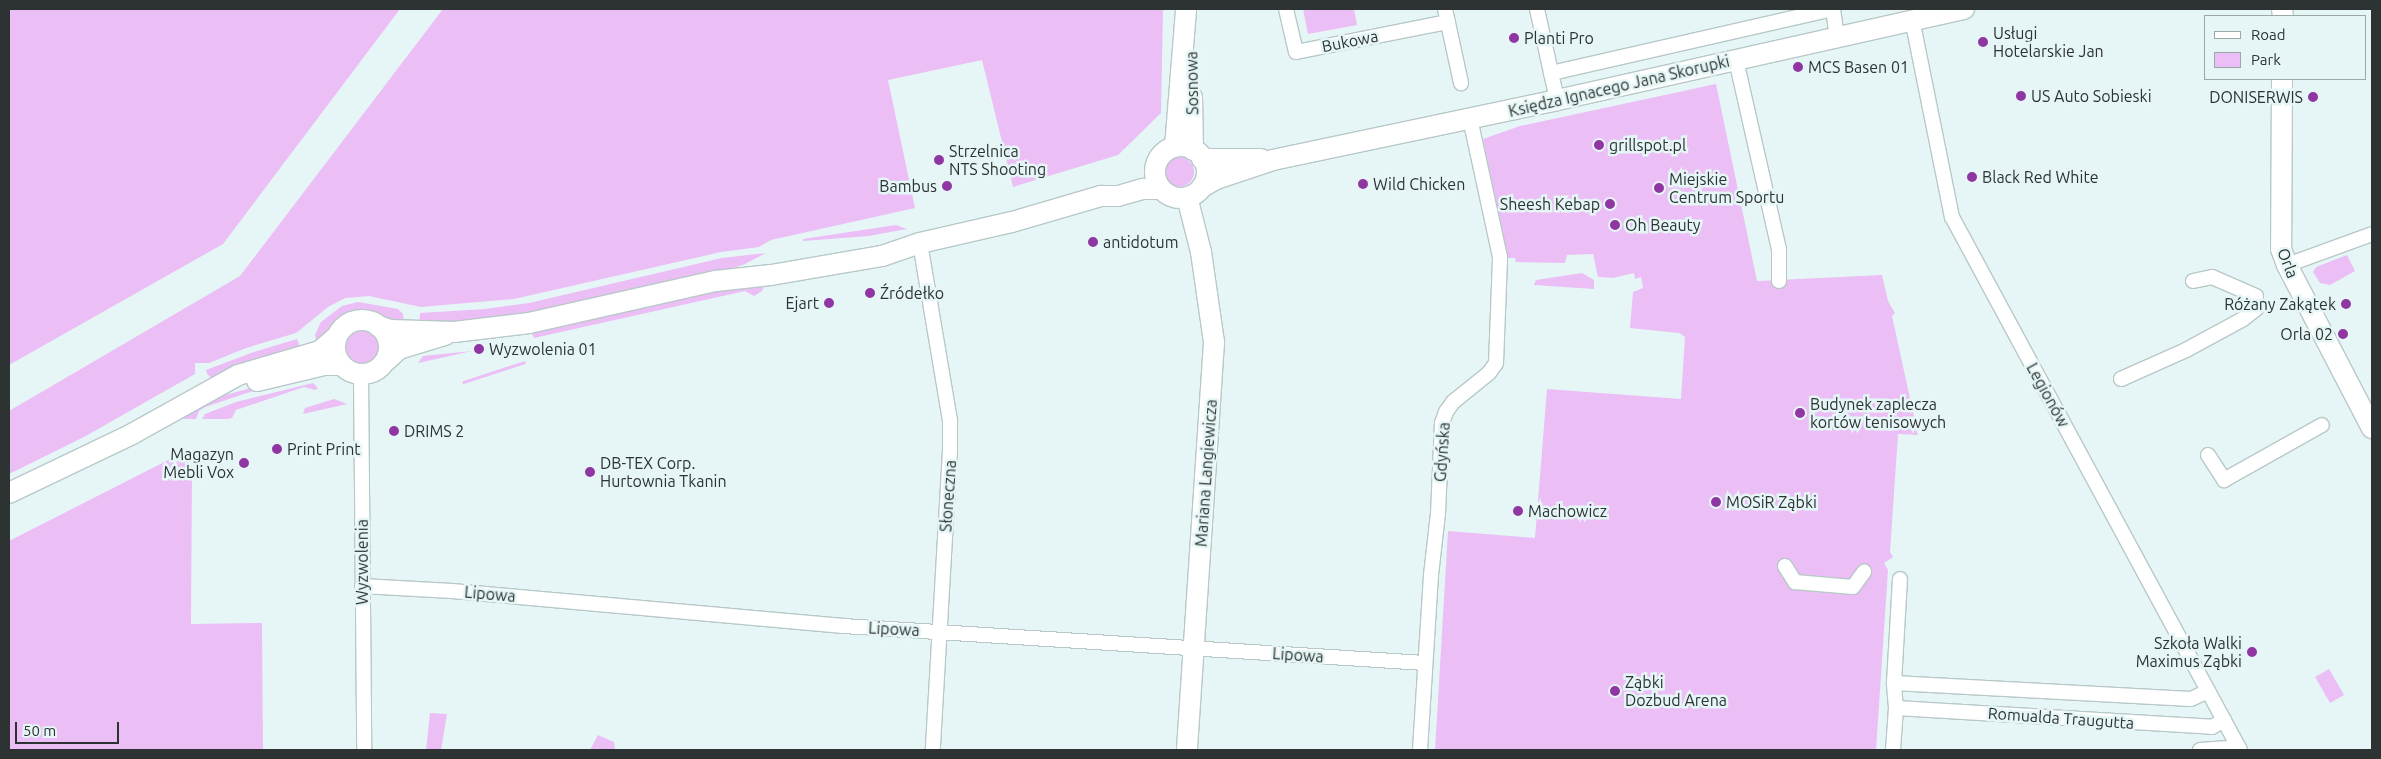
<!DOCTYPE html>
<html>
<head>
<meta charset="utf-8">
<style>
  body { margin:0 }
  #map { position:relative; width:2381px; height:759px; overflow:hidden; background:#e6f6f6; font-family:Ubuntu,sans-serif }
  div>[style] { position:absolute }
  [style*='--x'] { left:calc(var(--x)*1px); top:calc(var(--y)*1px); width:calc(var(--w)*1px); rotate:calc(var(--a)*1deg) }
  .green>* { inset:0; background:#ebbef5; transform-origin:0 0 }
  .round { border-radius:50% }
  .roads { filter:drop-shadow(1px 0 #b8c8c8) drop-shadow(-1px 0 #b8c8c8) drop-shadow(0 1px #b8c8c8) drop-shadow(0 -1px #b8c8c8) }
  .street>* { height:14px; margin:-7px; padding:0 7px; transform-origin:7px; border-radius:7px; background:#fff }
  .secondary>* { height:20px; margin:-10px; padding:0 10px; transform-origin:10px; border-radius:10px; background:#fff }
  .secondary>.ring { margin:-10px; padding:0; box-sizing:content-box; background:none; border:20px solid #fff; border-radius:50% }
  .dots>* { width:14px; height:14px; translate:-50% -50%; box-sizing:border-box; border:2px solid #e6f6f6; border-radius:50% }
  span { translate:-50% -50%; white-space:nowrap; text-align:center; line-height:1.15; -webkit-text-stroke:5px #e6f6f6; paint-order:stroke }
  .poi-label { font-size:16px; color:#2d3333 }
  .left { translate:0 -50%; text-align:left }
  .right { translate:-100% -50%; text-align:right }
  .street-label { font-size:16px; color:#2d3333 }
  .frame { position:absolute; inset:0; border:10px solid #2d3333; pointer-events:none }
  .legend { position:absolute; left:2204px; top:15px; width:162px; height:65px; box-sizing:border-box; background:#e6f6f6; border:1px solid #9ca8a8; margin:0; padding:6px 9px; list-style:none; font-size:15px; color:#2d3333 }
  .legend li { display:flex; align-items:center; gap:10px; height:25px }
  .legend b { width:25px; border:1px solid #9ca8a8 }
  .scale { position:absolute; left:15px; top:722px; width:104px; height:22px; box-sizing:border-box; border:2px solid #2d3333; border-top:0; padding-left:6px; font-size:15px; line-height:18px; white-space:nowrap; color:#2d3333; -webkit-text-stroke:4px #e6f6f6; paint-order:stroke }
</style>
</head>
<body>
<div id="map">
  <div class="green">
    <i style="clip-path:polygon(9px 9px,400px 9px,223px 244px,9px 365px)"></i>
    <i style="clip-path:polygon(443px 9px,1163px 9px,1161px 113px,1118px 155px,1013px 187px,982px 60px,888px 80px,915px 208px,771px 240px,759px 247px,721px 252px,514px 299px,421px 307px,369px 296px,345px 298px,328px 307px,296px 333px,246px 348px,209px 363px,195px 363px,195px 374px,84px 437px,9px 474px,9px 411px,240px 276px)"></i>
    <i style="clip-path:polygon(1303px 9px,1354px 9px,1357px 25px,1308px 34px)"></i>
    <i style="clip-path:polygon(1716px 84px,1757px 281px,1882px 275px,1888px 301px,1895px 313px,1892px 316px,1918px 435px,1898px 434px,1890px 552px,1893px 557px,1884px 563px,1888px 570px,1876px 750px,1435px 750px,1448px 531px,1535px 538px,1547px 389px,1681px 399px,1685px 337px,1679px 333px,1630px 328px,1633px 292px,1643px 288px,1641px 277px,1635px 279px,1634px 273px,1613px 278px,1598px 277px,1593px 254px,1567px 255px,1565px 263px,1516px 262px,1515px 258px,1508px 258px,1483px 139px,1520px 126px)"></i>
    <i class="round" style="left:1164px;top:157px;width:30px;height:30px"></i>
    <i style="clip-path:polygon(896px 225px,907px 229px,869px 236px,803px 241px,803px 239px)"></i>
    <i style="clip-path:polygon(766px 253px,743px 265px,700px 277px,528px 316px,419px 325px,420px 313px,485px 309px,529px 303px,722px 258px)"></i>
    <i style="clip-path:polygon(2347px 255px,2355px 271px,2330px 285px,2320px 283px,2313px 272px,2316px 267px)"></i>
    <i style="clip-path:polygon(1582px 273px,1594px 280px,1594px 289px,1534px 285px,1536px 280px)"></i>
    <i style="clip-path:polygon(765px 284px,762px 291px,754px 296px,745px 291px,534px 338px,532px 334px,546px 328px,718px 289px)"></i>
    <i style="clip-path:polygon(358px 302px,398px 309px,403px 314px,404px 325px,371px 314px,355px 313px,337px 323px,330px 334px,317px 345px,315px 335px,321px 322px,342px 306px)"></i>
    <i class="round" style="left:346px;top:331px;width:32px;height:32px"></i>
    <i style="clip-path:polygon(297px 339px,302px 351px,212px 379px,207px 374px,206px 370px,251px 353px)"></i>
    <i style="clip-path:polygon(472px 351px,418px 363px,423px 356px)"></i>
    <i style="left:525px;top:361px;width:3px;height:66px;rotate:72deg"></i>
    <i style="clip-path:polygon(307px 373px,205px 407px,199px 411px,196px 419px,175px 419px,211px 400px,229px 394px)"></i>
    <i style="clip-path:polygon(313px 383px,318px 388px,315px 390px,304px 387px,236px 410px,232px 418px,227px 419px,202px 419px,205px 414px,236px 402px)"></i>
    <i style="clip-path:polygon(334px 399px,347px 404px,303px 414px,305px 408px)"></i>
    <i style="clip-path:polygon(184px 452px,192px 467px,191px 624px,262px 623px,263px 750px,9px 750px,9px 541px)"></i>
    <i style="left:2329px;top:669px;width:30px;height:16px;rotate:60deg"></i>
    <i style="clip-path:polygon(430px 713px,447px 714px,441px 750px,426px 750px)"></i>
    <i style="clip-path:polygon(598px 735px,614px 742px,615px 750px,590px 750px)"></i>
  </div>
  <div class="roads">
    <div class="street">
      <i style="--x:1286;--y:9;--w:44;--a:76.9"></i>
      <i style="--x:1296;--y:52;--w:155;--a:-11.2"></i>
      <i style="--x:1445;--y:9;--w:76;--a:77.8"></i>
      <i style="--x:1537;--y:9;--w:93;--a:77.6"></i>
      <i style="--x:1833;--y:9;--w:27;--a:82"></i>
      <i style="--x:1912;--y:19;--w:202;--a:78.6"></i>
      <i style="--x:1952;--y:217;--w:606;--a:61.62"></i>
      <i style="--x:1736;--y:60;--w:194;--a:77.2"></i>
      <i style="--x:1779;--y:249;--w:32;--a:90"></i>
      <i style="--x:1551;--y:73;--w:289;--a:-12.8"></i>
      <i style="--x:920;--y:243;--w:181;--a:80.4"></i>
      <i style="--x:950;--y:421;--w:30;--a:90"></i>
      <i style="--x:950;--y:451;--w:299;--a:93.3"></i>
      <i style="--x:2287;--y:265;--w:90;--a:-20"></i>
      <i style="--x:2193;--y:281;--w:19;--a:-12"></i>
      <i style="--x:2212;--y:277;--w:48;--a:23.4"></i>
      <i style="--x:361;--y:374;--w:376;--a:89.5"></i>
      <i style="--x:2121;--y:379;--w:71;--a:-24"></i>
      <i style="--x:2186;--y:350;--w:65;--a:-28.5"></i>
      <i style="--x:2243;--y:319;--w:18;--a:-38"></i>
      <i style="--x:2208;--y:455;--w:30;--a:57"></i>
      <i style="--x:2224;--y:480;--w:112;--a:-29.3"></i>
      <i style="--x:1785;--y:566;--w:19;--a:58"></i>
      <i style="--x:1795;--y:582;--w:58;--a:4.9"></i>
      <i style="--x:1853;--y:587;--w:19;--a:-54"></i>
      <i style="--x:362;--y:586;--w:90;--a:3.2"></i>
      <i style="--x:452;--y:591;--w:393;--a:5.1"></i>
      <i style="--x:843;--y:626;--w:583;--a:3.64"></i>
      <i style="--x:1894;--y:683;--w:297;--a:3.1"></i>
      <i style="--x:2191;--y:699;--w:19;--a:-25"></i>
      <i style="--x:1896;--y:708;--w:317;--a:3.4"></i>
      <i style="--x:2212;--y:727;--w:14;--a:-30"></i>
      <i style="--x:1420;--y:750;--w:175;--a:-86.4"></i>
      <i style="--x:1431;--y:575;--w:61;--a:-83.5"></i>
      <i style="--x:1438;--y:514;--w:91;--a:-87.5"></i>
      <i style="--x:1442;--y:423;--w:12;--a:-70"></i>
      <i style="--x:1446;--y:412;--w:12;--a:-55"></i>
      <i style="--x:1453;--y:402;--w:46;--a:-38.9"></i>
      <i style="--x:1489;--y:373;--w:12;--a:-55"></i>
      <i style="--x:1496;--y:363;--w:106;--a:-87.8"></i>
      <i style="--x:1500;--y:257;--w:142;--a:-102.2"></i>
      <i style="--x:1893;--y:750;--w:42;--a:-85.9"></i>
      <i style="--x:1896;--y:708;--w:25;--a:-95"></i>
      <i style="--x:1894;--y:683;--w:104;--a:-86.7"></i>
      <i style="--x:2200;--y:750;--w:39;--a:-4"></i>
    </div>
    <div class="secondary">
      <i style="--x:2282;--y:9;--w:7;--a:82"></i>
      <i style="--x:2282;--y:79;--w:170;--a:90.3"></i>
      <i style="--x:2281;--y:249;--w:17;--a:69"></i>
      <i style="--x:2287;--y:265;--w:184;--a:62.5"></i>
      <i style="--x:1192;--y:97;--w:53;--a:88.9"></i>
      <i class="ring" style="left:1155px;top:146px;width:32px;height:32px"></i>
      <i style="--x:1175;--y:147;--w:138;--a:-85.4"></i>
      <i style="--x:1202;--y:159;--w:59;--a:0"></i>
      <i style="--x:1202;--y:187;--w:16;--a:-30"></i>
      <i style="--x:1216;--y:179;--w:60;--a:-18.4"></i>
      <i style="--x:1273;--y:160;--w:290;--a:-11.9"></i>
      <i style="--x:1557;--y:100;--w:417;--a:-12.6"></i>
      <i style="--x:1187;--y:197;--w:57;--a:75.7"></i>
      <i style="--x:1201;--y:252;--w:91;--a:81.8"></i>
      <i style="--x:1214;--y:342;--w:409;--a:93.8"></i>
      <i class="ring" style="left:335px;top:320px;width:34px;height:34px"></i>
      <i style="--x:378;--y:326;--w:13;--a:18"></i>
      <i style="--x:390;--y:330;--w:64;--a:1.8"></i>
      <i style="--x:454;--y:332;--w:76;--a:-6.8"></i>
      <i style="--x:529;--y:323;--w:192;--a:-12.7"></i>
      <i style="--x:716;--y:281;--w:55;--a:-6.2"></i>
      <i style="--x:771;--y:275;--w:113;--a:-9.7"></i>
      <i style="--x:882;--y:256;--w:40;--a:-18.9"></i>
      <i style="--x:920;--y:243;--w:94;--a:-12.9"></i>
      <i style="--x:1012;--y:222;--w:93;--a:-16.3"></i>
      <i style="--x:1101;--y:196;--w:17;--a:0"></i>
      <i style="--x:1118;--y:196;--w:26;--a:-16"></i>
      <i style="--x:1143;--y:189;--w:18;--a:0"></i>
      <i style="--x:386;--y:361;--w:18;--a:-43"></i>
      <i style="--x:399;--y:349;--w:48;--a:-16.9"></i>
      <i style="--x:257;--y:381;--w:69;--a:-13.4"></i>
      <i style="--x:324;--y:365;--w:17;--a:0"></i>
      <i style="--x:9;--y:493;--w:136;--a:-25.6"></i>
      <i style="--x:132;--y:434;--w:121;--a:-29.1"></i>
      <i style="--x:238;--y:375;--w:85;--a:-16.3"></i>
      <i style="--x:320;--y:351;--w:21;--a:-41"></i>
    </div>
  </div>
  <div class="dots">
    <i style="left:1514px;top:38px;background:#8f36a2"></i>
    <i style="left:1983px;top:42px;background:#8f36a2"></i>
    <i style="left:1798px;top:67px;background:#8f36a2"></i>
    <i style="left:2021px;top:96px;background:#8f36a2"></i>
    <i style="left:2313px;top:97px;background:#8f36a2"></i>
    <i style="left:1599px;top:145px;background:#8f36a2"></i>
    <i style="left:939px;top:160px;background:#8f36a2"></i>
    <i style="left:1972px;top:177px;background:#8f36a2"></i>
    <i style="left:1363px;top:184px;background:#8f36a2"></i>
    <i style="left:947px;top:186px;background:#8f36a2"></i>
    <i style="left:1659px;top:188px;background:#8f36a2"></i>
    <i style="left:1610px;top:204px;background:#8f36a2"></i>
    <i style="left:1615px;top:225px;background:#8f36a2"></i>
    <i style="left:1093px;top:242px;background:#8f36a2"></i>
    <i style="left:870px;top:293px;background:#8f36a2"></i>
    <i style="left:829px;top:303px;background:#8f36a2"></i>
    <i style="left:2346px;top:304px;background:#8f36a2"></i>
    <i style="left:2343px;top:334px;background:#8f36a2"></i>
    <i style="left:479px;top:349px;background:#8f36a2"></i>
    <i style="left:1800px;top:413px;background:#8f36a2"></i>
    <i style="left:394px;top:431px;background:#8f36a2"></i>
    <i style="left:277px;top:449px;background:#8f36a2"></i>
    <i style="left:244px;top:463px;background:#8f36a2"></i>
    <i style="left:590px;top:472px;background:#8f36a2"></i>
    <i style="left:1716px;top:502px;background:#8f36a2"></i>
    <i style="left:1518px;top:511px;background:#8f36a2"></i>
    <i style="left:2252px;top:652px;background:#8f36a2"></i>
    <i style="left:1615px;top:691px;background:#8f36a2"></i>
  </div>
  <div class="poi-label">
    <span class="left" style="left:1993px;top:42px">Usługi<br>Hotelarskie Jan</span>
    <span class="left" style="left:1524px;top:38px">Planti Pro</span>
    <span class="left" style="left:1808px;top:67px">MCS Basen 01</span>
    <span class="left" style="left:2031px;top:96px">US Auto Sobieski</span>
    <span class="right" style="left:2303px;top:97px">DONISERWIS</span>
    <span class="left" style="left:1609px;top:145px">grillspot.pl</span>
    <span class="left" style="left:949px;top:160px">Strzelnica<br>NTS Shooting</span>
    <span class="left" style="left:1982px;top:177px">Black Red White</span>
    <span class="left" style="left:1669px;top:188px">Miejskie<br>Centrum Sportu</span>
    <span class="left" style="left:1373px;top:184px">Wild Chicken</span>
    <span class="right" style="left:937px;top:186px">Bambus</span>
    <span class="right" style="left:1600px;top:204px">Sheesh Kebap</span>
    <span class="left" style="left:1625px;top:225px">Oh Beauty</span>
    <span class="left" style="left:1103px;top:242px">antidotum</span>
    <span class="left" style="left:880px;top:293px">Źródełko</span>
    <span class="right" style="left:819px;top:303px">Ejart</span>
    <span class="right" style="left:2336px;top:304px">Różany Zakątek</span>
    <span class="right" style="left:2333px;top:334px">Orla 02</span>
    <span class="left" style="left:489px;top:349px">Wyzwolenia 01</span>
    <span class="left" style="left:1810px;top:413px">Budynek zaplecza<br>kortów tenisowych</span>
    <span class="left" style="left:404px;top:431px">DRIMS 2</span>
    <span class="left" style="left:287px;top:449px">Print Print</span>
    <span class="right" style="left:234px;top:463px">Magazyn<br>Mebli Vox</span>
    <span class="left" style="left:600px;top:472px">DB-TEX Corp.<br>Hurtownia Tkanin</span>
    <span class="left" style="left:1726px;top:502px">MOSiR Ząbki</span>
    <span class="left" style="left:1528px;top:511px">Machowicz</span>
    <span class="right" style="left:2242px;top:652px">Szkoła Walki<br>Maximus Ząbki</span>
    <span class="left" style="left:1625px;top:691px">Ząbki<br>Dozbud Arena</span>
  </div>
  <div class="street-label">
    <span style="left:1350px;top:41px;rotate:-11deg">Bukowa</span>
    <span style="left:1192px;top:83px;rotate:-91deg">Sosnowa</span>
    <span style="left:1619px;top:86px;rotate:-13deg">Księdza Ignacego Jana Skorupki</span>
    <span style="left:2288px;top:263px;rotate:69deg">Orla</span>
    <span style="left:2048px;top:395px;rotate:61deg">Legionów</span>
    <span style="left:1442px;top:452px;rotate:-86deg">Gdyńska</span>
    <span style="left:1206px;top:473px;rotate:-86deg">Mariana Langiewicza</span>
    <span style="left:948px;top:496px;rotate:-86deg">Słoneczna</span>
    <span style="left:362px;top:562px;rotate:-90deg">Wyzwolenia</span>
    <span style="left:490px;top:594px;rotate:5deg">Lipowa</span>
    <span style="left:894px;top:629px;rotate:3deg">Lipowa</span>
    <span style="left:1298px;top:655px;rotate:4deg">Lipowa</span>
    <span style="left:2061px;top:718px;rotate:4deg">Romualda Traugutta</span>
  </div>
  <div class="frame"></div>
  <ul class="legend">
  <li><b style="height:6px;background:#fff"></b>Road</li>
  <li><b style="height:14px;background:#ebbef5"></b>Park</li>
  </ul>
  <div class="scale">50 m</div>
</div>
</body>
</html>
